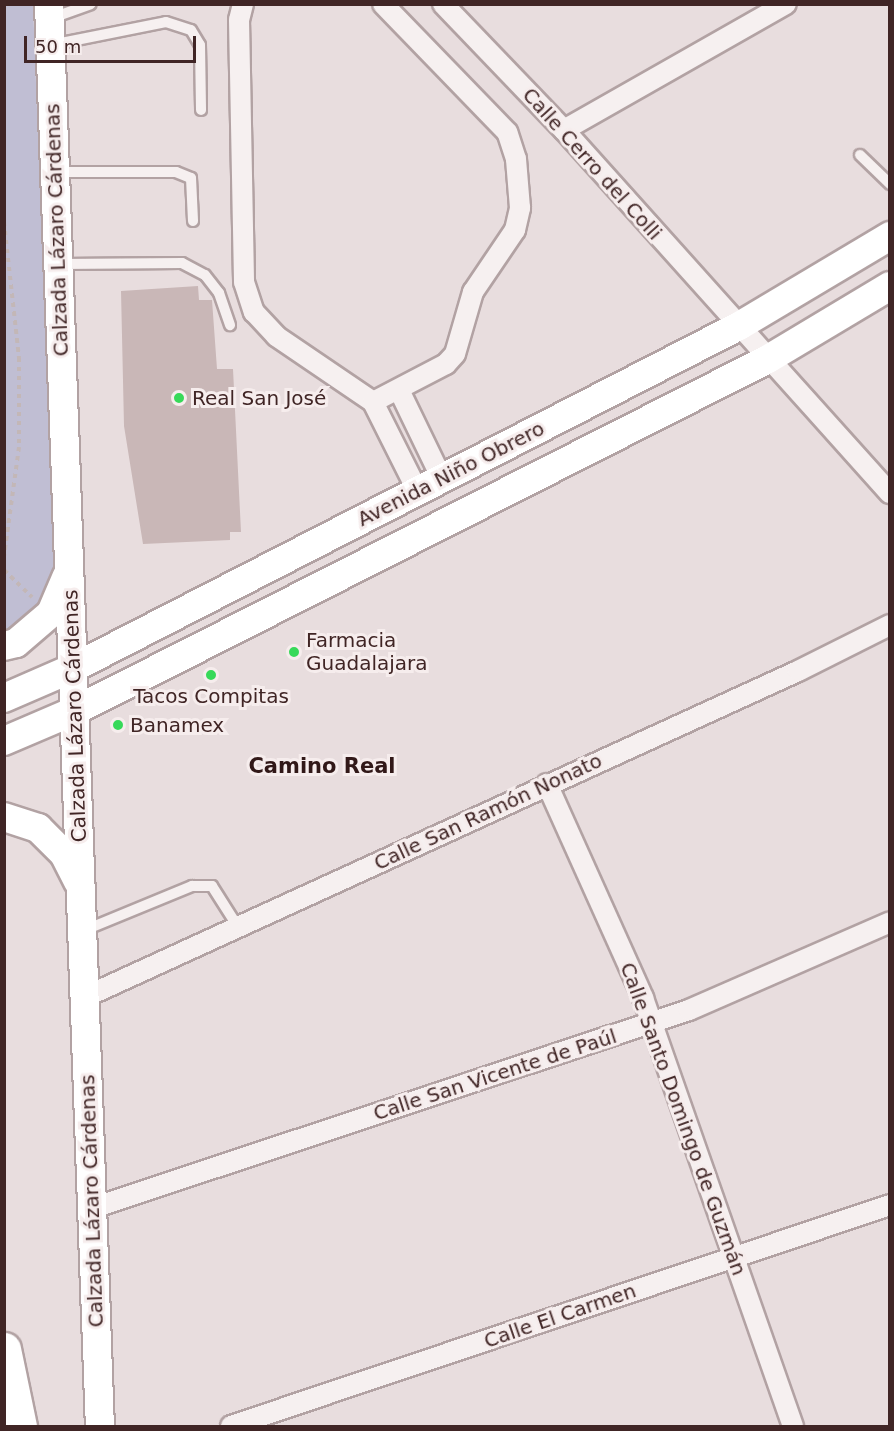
<!DOCTYPE html>
<html>
<head>
<meta charset="utf-8">
<style>
  body { margin:0 }
  #map { position:relative; width:894px; height:1431px; overflow:hidden; background:#e8ddde; font-family:"DejaVu Sans",sans-serif }
  div>[style] { position:absolute }
  [style*='--x'] { left:calc(var(--x)*1px); top:calc(var(--y)*1px); width:calc(var(--w)*1px); rotate:calc(var(--a)*1deg) }
  .green>* { inset:0; background:#c0bed3 }
  .building>* { inset:0; background:#c9b7b7 }
  .path>* { height:4px; margin-top:-2px; transform-origin:0; background:repeating-linear-gradient(90deg,#c3b7b7 0 4.5px,transparent 0 9px) }
  .roads { filter:drop-shadow(2px 0 #b2a2a3) drop-shadow(-2px 0 #b2a2a3) drop-shadow(0 2px #b2a2a3) drop-shadow(0 -2px #b2a2a3) }
  .lane>* { height:10px; margin:-5px; padding:0 5px; transform-origin:5px; border-radius:5px; background:#f6f0f0 }
  .street>* { height:20px; margin:-10px; padding:0 10px; transform-origin:10px; border-radius:10px; background:#f6f0f0 }
  .secondary>* { height:28px; margin:-14px; padding:0 14px; transform-origin:14px; border-radius:14px; background:#fff }
  .highway>* { height:33px; margin:-16.5px; padding:0 16.5px; transform-origin:16.5px; border-radius:16.5px; background:#fff }
  .dots>* { width:16px; height:16px; translate:-50% -50%; box-sizing:border-box; border:3px solid #f6eded; border-radius:50% }
  span { translate:-50% -50%; white-space:nowrap; text-align:center; line-height:1.15; -webkit-text-stroke:6px #f6eded; paint-order:stroke }
  .street-label { font-size:20px; color:#402525 }
  .poi-label { font-size:20px; color:#402525 }
  .left { translate:0 -50%; text-align:left }
  .neighbourhood-label { font-size:21px; color:#311818; font-weight:700 }
  .frame { position:absolute; inset:0; border:6px solid #402525; pointer-events:none }
  .scale { position:absolute; left:24px; top:36px; width:172px; height:27px; box-sizing:border-box; border:3px solid #402525; border-top:0; padding-left:8px; font-size:18px; line-height:21px; white-space:nowrap; color:#402525; -webkit-text-stroke:4px #f6eded; paint-order:stroke }
</style>
</head>
<body>
<div id="map">
  <div class="green">
    <i style="clip-path:polygon(33px 4px,55px 582px,41px 614px,5px 641px,4px 5px)"></i>
  </div>
  <div class="building">
    <i style="clip-path:polygon(198px 286px,199px 300px,212px 300px,217px 369px,233px 369px,241px 532px,230px 532px,230px 540px,143px 544px,124px 426px,121px 291px)"></i>
  </div>
  <div class="path">
    <i style="--x:4;--y:222;--w:137;--a:83.7"></i>
    <i style="--x:19;--y:358;--w:89;--a:90"></i>
    <i style="--x:19;--y:447;--w:110;--a:97.8"></i>
    <i style="--x:4;--y:570;--w:39;--a:44"></i>
  </div>
  <div class="roads">
    <div class="lane">
      <i style="--x:52;--y:18;--w:41;--a:-19.7"></i>
      <i style="--x:51;--y:45;--w:117;--a:-11.3"></i>
      <i style="--x:166;--y:22;--w:26;--a:18"></i>
      <i style="--x:191;--y:30;--w:17;--a:59"></i>
      <i style="--x:200;--y:45;--w:65;--a:89.1"></i>
      <i style="--x:860;--y:155;--w:42;--a:44"></i>
      <i style="--x:55;--y:172;--w:121;--a:0"></i>
      <i style="--x:176;--y:172;--w:16;--a:22"></i>
      <i style="--x:191;--y:178;--w:43;--a:87.3"></i>
      <i style="--x:61;--y:264;--w:121;--a:-0.5"></i>
      <i style="--x:182;--y:263;--w:26;--a:28"></i>
      <i style="--x:205;--y:275;--w:23;--a:52"></i>
      <i style="--x:219;--y:293;--w:34;--a:71"></i>
      <i style="--x:85;--y:930;--w:116;--a:-22.4"></i>
      <i style="--x:192;--y:886;--w:20;--a:0"></i>
      <i style="--x:212;--y:886;--w:49;--a:57.6"></i>
    </div>
    <div class="street">
      <i style="--x:243;--y:4;--w:16;--a:104"></i>
      <i style="--x:239;--y:20;--w:262;--a:88.9"></i>
      <i style="--x:244;--y:282;--w:32;--a:72"></i>
      <i style="--x:254;--y:312;--w:33;--a:47"></i>
      <i style="--x:276;--y:336;--w:117;--a:34.2"></i>
      <i style="--x:373;--y:402;--w:101;--a:63.4"></i>
      <i style="--x:443;--y:4;--w:175;--a:46.2"></i>
      <i style="--x:564;--y:130;--w:488;--a:48.1"></i>
      <i style="--x:564;--y:130;--w:255;--a:-29.6"></i>
      <i style="--x:399;--y:390;--w:99;--a:64.2"></i>
      <i style="--x:373;--y:402;--w:82;--a:-27.5"></i>
      <i style="--x:446;--y:364;--w:13;--a:-48"></i>
      <i style="--x:455;--y:354;--w:65;--a:-73.8"></i>
      <i style="--x:473;--y:292;--w:75;--a:-55.9"></i>
      <i style="--x:515;--y:230;--w:23;--a:-77"></i>
      <i style="--x:520;--y:208;--w:49;--a:-94.7"></i>
      <i style="--x:516;--y:159;--w:28;--a:-108"></i>
      <i style="--x:507;--y:132;--w:178;--a:-134.1"></i>
      <i style="--x:547;--y:784;--w:235;--a:65.8"></i>
      <i style="--x:643;--y:998;--w:454;--a:70.7"></i>
      <i style="--x:85;--y:997;--w:784;--a:-24.57"></i>
      <i style="--x:798;--y:671;--w:103;--a:-26.6"></i>
      <i style="--x:93;--y:1208;--w:628;--a:-18.38"></i>
      <i style="--x:689;--y:1010;--w:219;--a:-23.6"></i>
      <i style="--x:231;--y:1426;--w:695;--a:-18.54"></i>
    </div>
    <div class="secondary">
      <i style="--x:49;--y:4;--w:1423;--a:87.95"></i>
      <i style="--x:4;--y:646;--w:12;--a:-14"></i>
      <i style="--x:16;--y:643;--w:46;--a:-40.6"></i>
      <i style="--x:51;--y:613;--w:39;--a:-67"></i>
      <i style="--x:4;--y:698;--w:75;--a:-23.5"></i>
      <i style="--x:73;--y:668;--w:749;--a:-27.18"></i>
      <i style="--x:739;--y:326;--w:176;--a:-30.8"></i>
      <i style="--x:4;--y:741;--w:76;--a:-23.2"></i>
      <i style="--x:74;--y:711;--w:778;--a:-26.89"></i>
      <i style="--x:768;--y:359;--w:142;--a:-30.9"></i>
      <i style="--x:4;--y:817;--w:36;--a:18"></i>
      <i style="--x:38;--y:828;--w:37;--a:45"></i>
      <i style="--x:64;--y:854;--w:31;--a:63"></i>
    </div>
    <div class="highway">
      <i style="--x:4;--y:1349;--w:79;--a:78.3"></i>
    </div>
  </div>
  <div class="dots">
    <i style="left:179px;top:398px;background:#37d959"></i>
    <i style="left:294px;top:652px;background:#37d959"></i>
    <i style="left:211px;top:675px;background:#37d959"></i>
    <i style="left:118px;top:725px;background:#37d959"></i>
  </div>
  <div class="street-label">
    <span style="left:592px;top:164px;rotate:48deg">Calle Cerro del Colli</span>
    <span style="left:57px;top:230px;rotate:-92deg">Calzada Lázaro Cárdenas</span>
    <span style="left:451px;top:474px;rotate:-27deg">Avenida Niño Obrero</span>
    <span style="left:75px;top:716px;rotate:-92deg">Calzada Lázaro Cárdenas</span>
    <span style="left:488px;top:812px;rotate:-25deg">Calle San Ramón Nonato</span>
    <span style="left:495px;top:1075px;rotate:-18deg">Calle San Vicente de Paúl</span>
    <span style="left:683px;top:1119px;rotate:70deg">Calle Santo Domingo de Guzmán</span>
    <span style="left:92px;top:1201px;rotate:-92deg">Calzada Lázaro Cárdenas</span>
    <span style="left:560px;top:1316px;rotate:-19deg">Calle El Carmen</span>
  </div>
  <div class="poi-label">
    <span class="left" style="left:192px;top:398px">Real San José</span>
    <span class="left" style="left:306px;top:652px">Farmacia<br>Guadalajara</span>
    <span style="left:211px;top:696px">Tacos Compitas</span>
    <span class="left" style="left:130px;top:725px">Banamex</span>
  </div>
  <div class="neighbourhood-label">
    <span style="left:322px;top:766px">Camino Real</span>
  </div>
  <div class="frame"></div>
  <div class="scale">50 m</div>
</div>
</body>
</html>
